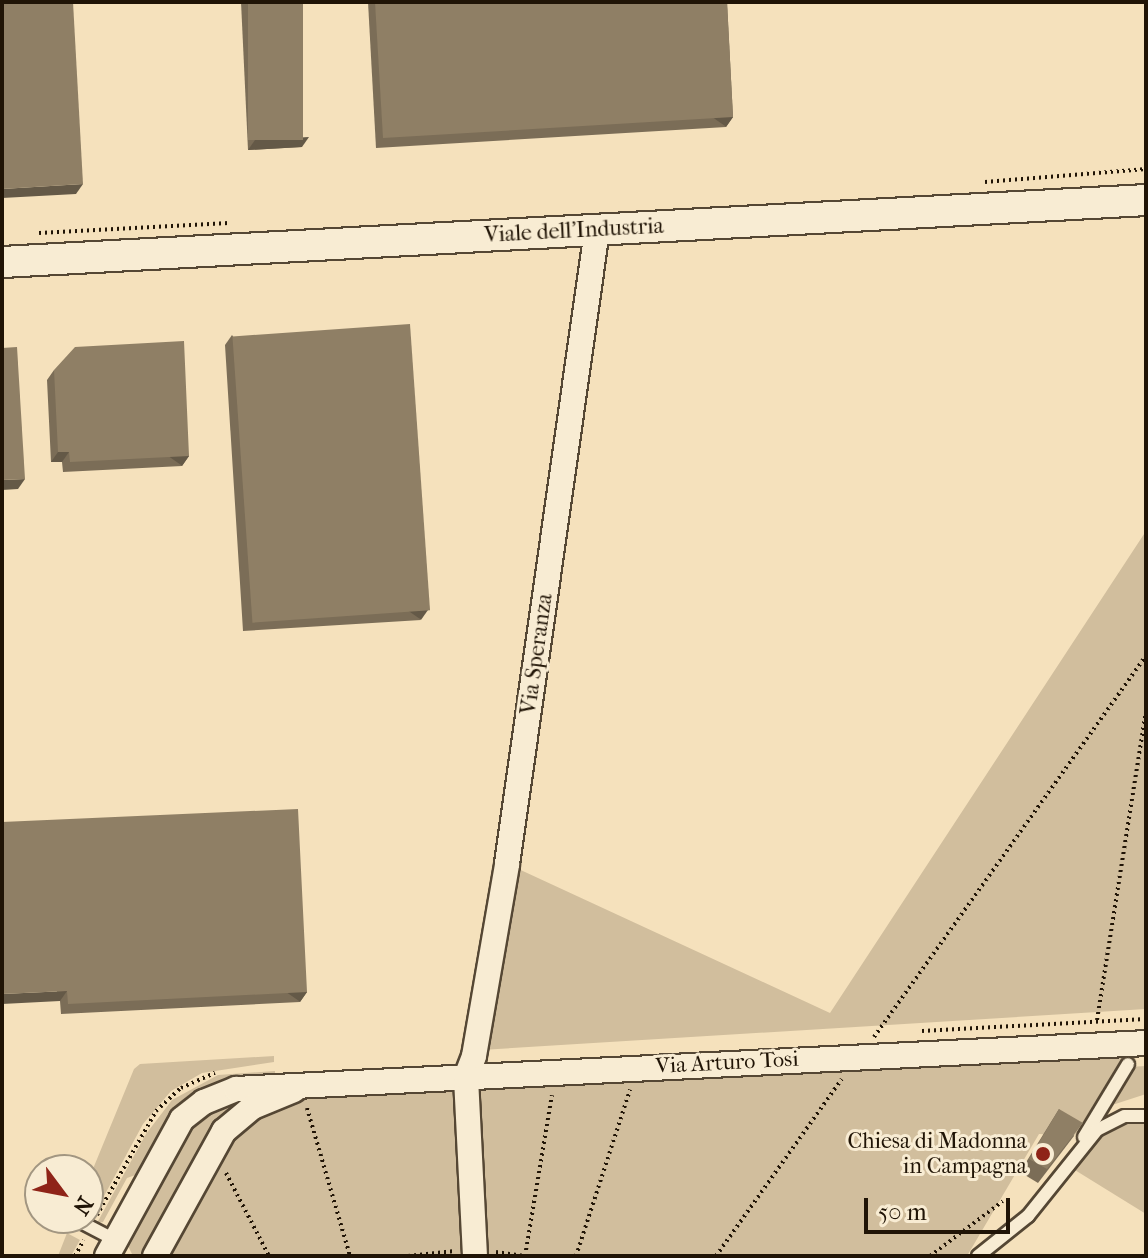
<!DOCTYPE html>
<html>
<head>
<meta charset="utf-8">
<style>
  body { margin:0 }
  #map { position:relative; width:1148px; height:1258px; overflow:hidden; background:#f5e1bc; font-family:"IM FELL French Canon",serif }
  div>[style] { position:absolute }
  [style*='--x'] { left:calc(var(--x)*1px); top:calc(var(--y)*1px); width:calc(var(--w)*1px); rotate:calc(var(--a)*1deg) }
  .green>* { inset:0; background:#d1be9d }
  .path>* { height:4px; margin-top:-2px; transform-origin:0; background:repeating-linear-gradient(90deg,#201406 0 2px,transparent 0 6px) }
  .roads { filter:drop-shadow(2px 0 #554734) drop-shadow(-2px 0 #554734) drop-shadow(0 2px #554734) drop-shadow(0 -2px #554734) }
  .service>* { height:12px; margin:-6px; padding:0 6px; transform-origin:6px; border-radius:6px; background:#f8ecd3 }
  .minor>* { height:24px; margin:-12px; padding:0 12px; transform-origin:12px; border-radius:12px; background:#f8ecd3 }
  .tertiary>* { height:30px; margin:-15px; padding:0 15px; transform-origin:15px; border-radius:15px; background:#f8ecd3 }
  .wall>* { inset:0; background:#7b6d57 }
  .shaded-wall>* { inset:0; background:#645947; transform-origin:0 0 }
  .building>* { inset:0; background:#8f7f65; transform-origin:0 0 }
  .dots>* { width:22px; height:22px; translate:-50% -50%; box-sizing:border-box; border:4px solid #f8ecd3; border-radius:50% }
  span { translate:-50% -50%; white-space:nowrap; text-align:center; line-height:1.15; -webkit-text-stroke:6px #f8ecd3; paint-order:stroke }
  .street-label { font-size:22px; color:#201406 }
  .poi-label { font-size:22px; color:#201406 }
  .right { translate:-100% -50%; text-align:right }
  .frame { position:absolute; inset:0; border:4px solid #201406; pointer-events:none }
  .north { position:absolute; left:24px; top:1154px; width:80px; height:80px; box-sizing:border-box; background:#f8ecd3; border:2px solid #a29681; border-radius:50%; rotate:122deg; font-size:22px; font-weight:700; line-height:32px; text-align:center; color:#201406 }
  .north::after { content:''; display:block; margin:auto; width:28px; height:36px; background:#8f2418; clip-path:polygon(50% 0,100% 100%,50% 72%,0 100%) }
  .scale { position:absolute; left:864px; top:1198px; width:146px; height:36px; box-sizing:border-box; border:4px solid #201406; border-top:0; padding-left:10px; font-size:24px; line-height:28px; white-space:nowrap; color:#201406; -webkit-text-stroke:6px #f8ecd3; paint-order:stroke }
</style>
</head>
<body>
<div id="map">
  <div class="green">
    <i style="clip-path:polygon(1146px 531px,1146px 1009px,481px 1050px,512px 866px,830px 1013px)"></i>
    <i style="clip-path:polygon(1127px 1053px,1074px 1136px,1039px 1134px,967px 1256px,163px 1256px,209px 1170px,245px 1123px,295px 1099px)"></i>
    <i style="clip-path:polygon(274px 1056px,274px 1062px,202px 1073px,171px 1091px,143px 1124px,91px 1220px,87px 1218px,88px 1181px,134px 1069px,140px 1064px)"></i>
    <i style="clip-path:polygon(1146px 1066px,1146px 1094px,1106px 1107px,1128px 1067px)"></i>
    <i style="clip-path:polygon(275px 1071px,275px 1078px,235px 1082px,144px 1172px,127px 1178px,103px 1222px,97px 1223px,146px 1134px,172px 1100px,218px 1075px)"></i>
    <i style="clip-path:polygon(247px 1094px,146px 1256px,133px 1256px,124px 1238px,178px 1139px,201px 1114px)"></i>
    <i style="clip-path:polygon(1146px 1119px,1146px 1214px,1070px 1167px,1096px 1138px,1126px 1120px)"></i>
    <i style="clip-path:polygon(67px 1233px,80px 1240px,71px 1256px,58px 1256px)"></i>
  </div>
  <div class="path">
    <i style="--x:985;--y:182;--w:162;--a:-4.6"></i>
    <i style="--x:39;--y:233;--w:190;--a:-3"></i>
    <i style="--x:1097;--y:1020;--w:314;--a:-81"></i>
    <i style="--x:922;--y:1031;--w:224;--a:-3.1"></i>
    <i style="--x:874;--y:1037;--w:468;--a:-54.5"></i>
    <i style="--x:307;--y:1108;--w:154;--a:73.8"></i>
    <i style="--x:226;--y:1173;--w:93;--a:62.6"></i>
    <i style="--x:97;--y:1215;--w:120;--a:-60.4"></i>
    <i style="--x:156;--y:1111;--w:34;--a:-43"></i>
    <i style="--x:181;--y:1088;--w:37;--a:-24"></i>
    <i style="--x:496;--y:1252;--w:29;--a:8"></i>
    <i style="--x:75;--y:1256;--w:18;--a:-61"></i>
    <i style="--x:408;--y:1256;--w:47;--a:-6.1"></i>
    <i style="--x:525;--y:1256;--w:163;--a:-80.5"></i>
    <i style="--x:576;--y:1256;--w:175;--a:-72"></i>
    <i style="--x:716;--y:1256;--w:217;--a:-54.6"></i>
    <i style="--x:930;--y:1256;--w:91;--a:-37"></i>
  </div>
  <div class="roads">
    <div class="service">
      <i style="--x:1084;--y:1137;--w:85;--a:-58.9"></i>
      <i style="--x:73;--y:1218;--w:47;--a:27.6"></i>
      <i style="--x:978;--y:1256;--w:64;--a:-38.7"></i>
      <i style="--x:1028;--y:1216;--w:110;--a:-51.3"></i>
      <i style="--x:1097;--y:1130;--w:31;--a:-27"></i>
      <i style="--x:1125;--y:1116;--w:21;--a:0"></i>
    </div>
    <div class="minor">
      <i style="--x:107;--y:1256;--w:156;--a:-61.3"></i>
      <i style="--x:182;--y:1119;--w:28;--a:-38"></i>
      <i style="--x:204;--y:1102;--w:35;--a:-22"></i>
      <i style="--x:236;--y:1089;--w:911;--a:-2.89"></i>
      <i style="--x:155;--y:1256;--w:143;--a:-61.1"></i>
      <i style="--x:224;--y:1131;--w:38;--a:-40"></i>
      <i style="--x:253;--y:1107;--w:44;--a:-22.5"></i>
      <i style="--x:475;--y:1256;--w:179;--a:-92.9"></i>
      <i style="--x:466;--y:1077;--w:22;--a:-69"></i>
      <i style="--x:474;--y:1056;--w:195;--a:-80.2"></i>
      <i style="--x:507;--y:864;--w:640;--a:-81.92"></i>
    </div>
    <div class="tertiary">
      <i style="--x:2;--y:262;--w:1146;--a:-3.1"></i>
    </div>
  </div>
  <div class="wall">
    <i style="clip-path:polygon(241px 2px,303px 2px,302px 147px,248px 150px)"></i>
    <i style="clip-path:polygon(368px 2px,727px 2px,733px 117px,726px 127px,376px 148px)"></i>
    <i style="clip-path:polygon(232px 335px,421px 620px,243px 631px,225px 345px)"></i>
    <i style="clip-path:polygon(54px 370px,189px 456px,182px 466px,63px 472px,62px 462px,51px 462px,47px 380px)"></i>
    <i style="clip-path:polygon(2px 822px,307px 992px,300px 1002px,61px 1014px,60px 1001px)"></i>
    <i style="clip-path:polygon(1059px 1109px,1074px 1136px,1038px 1183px,1020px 1172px)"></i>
  </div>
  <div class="shaded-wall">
    <i style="left:733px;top:117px;width:12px;height:351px;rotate:125deg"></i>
    <i style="clip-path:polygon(309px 137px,302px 147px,248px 150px,255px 140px)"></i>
    <i style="clip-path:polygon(83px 184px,76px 194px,2px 198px,2px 189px)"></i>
    <i style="clip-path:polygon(58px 452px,69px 452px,62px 462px,51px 462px)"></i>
    <i style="left:189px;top:456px;width:12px;height:119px;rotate:125deg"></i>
    <i style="clip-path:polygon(25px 479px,18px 489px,2px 490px,2px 480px)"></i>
    <i style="left:428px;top:610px;width:12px;height:178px;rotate:125deg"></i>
    <i style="clip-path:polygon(67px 991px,60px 1001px,2px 1004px,2px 994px)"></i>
    <i style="left:307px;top:992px;width:12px;height:239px;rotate:125deg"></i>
  </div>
  <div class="building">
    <i style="clip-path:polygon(2px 2px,73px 2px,83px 184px,2px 189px)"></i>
    <i style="left:248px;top:2px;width:55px;height:138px"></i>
    <i style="clip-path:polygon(375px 2px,727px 2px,733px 117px,383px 138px)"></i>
    <i style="left:410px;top:324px;width:287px;height:178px;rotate:86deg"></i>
    <i style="clip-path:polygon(184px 341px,189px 456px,70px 462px,69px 452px,58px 452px,54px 370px,75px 347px)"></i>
    <i style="clip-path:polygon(17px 347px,25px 479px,2px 480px,2px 348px)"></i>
    <i style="clip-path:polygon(298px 809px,307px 992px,68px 1004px,67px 991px,2px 994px,2px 822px)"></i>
    <i style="clip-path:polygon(1059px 1109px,1083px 1123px,1047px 1169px,1029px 1159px)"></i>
  </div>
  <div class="dots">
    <i style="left:1043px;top:1154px;background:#8f2418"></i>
  </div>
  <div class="street-label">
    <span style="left:574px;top:231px;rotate:-3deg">Viale dell'Industria</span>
    <span style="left:537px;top:654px;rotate:-82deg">Via Speranza</span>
    <span style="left:727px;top:1063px;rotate:-3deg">Via Arturo Tosi</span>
  </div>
  <div class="poi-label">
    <span class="right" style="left:1027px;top:1154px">Chiesa di Madonna<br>in Campagna</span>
  </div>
  <div class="frame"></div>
  <div class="north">N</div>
  <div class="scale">50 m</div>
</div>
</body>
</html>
